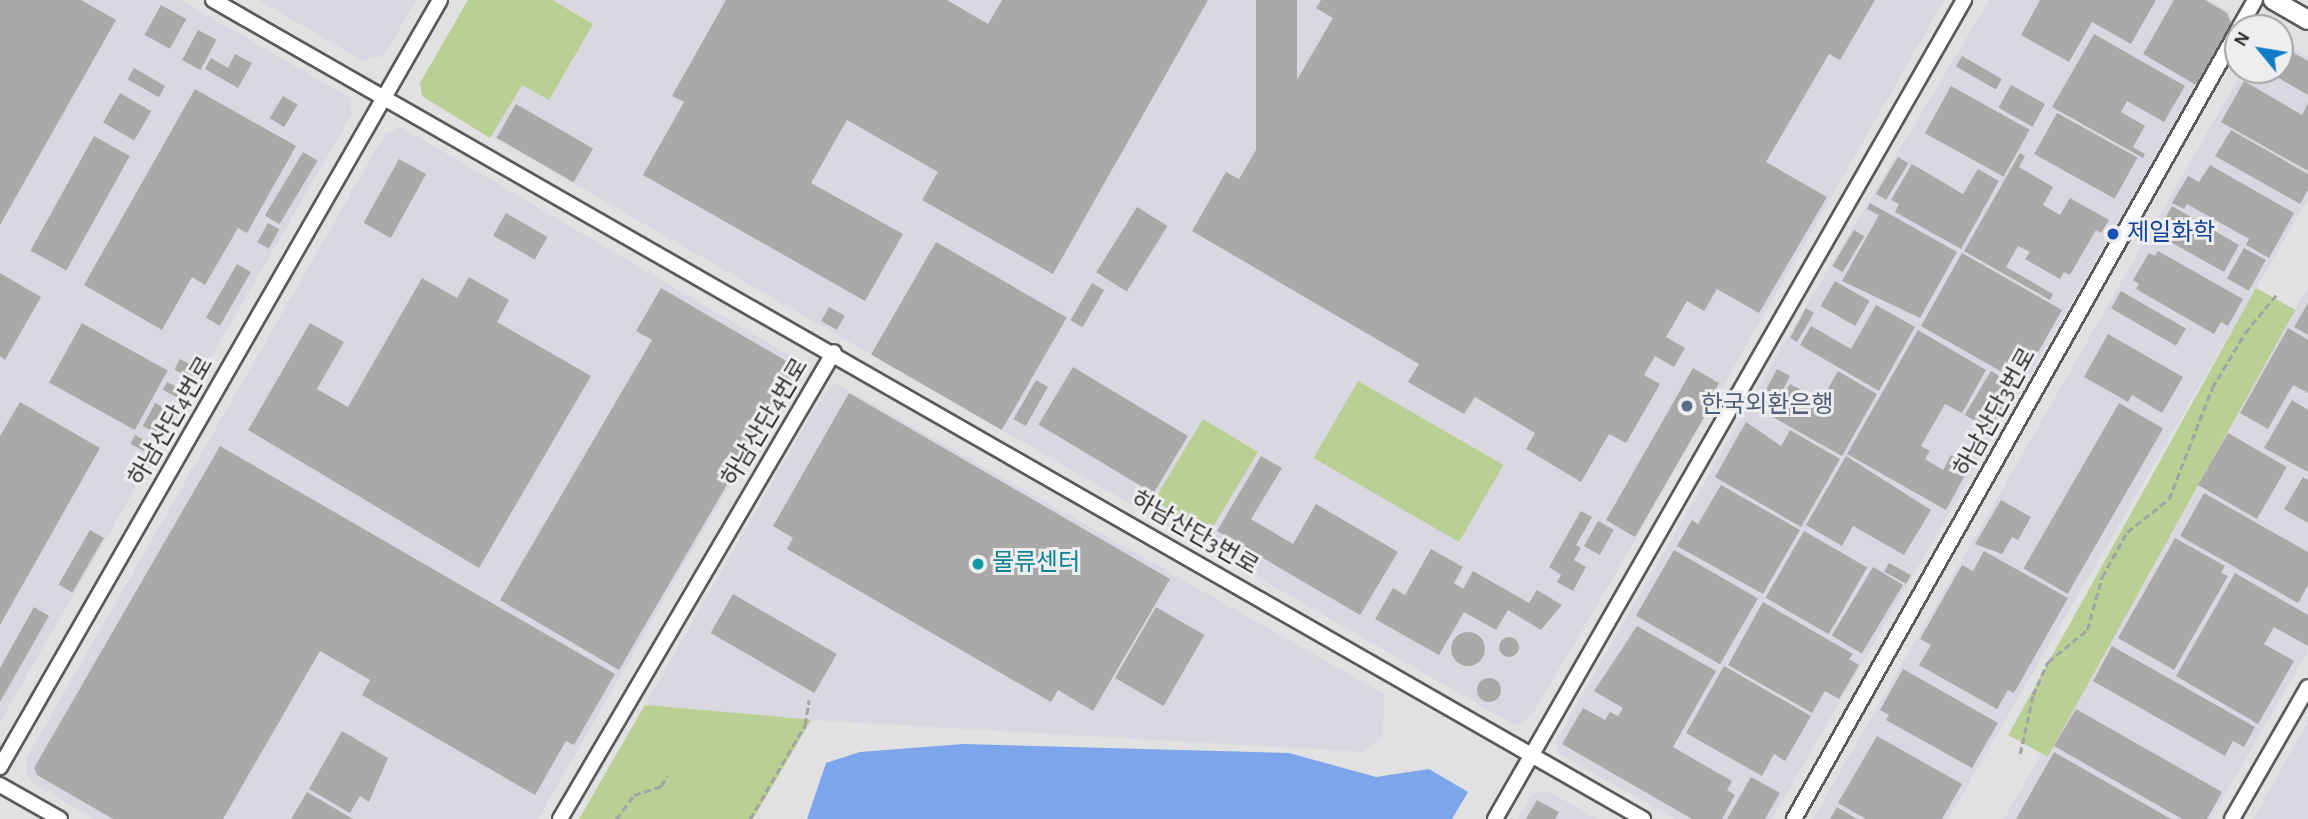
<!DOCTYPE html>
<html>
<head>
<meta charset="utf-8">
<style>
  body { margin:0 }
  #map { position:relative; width:2308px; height:819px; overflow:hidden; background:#e1e1e2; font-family:"Alegreya Sans","Noto Sans KR",sans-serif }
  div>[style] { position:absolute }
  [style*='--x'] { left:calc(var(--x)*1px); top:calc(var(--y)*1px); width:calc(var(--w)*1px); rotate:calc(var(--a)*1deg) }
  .built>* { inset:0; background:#d9d8e1 }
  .green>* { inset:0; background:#b9cf94; transform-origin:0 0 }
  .water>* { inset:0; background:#7da5eb }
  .building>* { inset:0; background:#aaa9a8; transform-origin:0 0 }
  .round { border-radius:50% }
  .path>* { height:2.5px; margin-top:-1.25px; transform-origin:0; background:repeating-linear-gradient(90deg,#a3a3a4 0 7px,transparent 0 10.5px) }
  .roads { filter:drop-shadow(2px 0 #5a5a5b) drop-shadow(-2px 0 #5a5a5b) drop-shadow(0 2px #5a5a5b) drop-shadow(0 -2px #5a5a5b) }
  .minor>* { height:14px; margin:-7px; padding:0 7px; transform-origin:7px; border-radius:7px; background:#fff }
  .tertiary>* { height:18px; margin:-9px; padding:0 9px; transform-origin:9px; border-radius:9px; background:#fff }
  .dots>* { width:19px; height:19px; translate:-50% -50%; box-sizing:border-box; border:4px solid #eeeef0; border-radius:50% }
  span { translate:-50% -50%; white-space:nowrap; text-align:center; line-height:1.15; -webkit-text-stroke:6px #eeeef0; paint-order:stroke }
  .transit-label { font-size:24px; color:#164399 }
  .left { translate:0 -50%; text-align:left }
  .service-label { font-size:24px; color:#4e5e75 }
  .street-label { font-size:24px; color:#323233 }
  .culture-label { font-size:24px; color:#0d838f }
  .north { position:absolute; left:2224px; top:14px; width:70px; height:70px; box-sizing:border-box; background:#eeeef0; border:2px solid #a3a3a4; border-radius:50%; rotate:300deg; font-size:19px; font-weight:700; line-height:28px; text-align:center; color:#323233 }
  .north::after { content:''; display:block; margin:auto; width:24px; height:32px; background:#0e7dc6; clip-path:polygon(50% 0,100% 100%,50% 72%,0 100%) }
</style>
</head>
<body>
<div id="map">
  <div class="built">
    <i style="clip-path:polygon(0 0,181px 0,350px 98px,352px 114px,0 722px)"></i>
    <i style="clip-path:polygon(258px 0,416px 0,384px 56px,362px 60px)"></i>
    <i style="clip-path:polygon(468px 0,1944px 0,1619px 568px,1532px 715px,1516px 726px,422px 96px,420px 83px)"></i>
    <i style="clip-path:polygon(1989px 0,2208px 0,2229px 11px,2233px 23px,1772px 819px,1675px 819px,1558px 753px,1556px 741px,1784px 343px)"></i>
    <i style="clip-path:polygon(2280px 41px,2308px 57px,2308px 199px,1948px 819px,1813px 819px,2239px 77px,2243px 70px,2280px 70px)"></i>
    <i style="clip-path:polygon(401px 127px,791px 356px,793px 375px,538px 819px,94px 819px,31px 782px,26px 773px,27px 757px,385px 134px)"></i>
    <i style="clip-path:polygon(2308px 287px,2308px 651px,2211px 819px,2004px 819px)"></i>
    <i style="clip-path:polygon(834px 382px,1384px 694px,1383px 737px,1363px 752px,811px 720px,645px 705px,815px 408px)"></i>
    <i style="clip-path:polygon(2308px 721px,2308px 819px,2253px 819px,2269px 791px)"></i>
    <i style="clip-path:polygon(1548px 791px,1597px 819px,1518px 819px,1533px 794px)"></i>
  </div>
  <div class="green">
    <i style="clip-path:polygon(468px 0,552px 0,593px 24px,549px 100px,522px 85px,490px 138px,422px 96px,420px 83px)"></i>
    <i style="left:2256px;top:288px;width:45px;height:511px;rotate:29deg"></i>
    <i style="left:1358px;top:381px;width:168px;height:89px;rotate:30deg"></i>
    <i style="left:1203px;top:419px;width:64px;height:95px;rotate:31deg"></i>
    <i style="clip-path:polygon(645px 705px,772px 716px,811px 720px,753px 819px,579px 819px)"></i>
  </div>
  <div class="water">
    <i style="clip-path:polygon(963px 744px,1289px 753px,1376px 777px,1429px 769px,1468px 792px,1452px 819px,807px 819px,826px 763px,860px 752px)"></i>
  </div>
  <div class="building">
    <i style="clip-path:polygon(0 0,81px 0,116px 20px,0 225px)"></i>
    <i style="clip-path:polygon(726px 0,947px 0,988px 24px,1002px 0,1208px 0,1053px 274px,922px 200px,938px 172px,847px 120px,811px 183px,903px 234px,865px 301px,643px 175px,684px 102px,672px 96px)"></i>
    <i style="left:1256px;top:0;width:41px;height:232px"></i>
    <i style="clip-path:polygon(1321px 0,1875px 0,1840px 60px,1829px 54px,1766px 162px,1827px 197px,1759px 313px,1717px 289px,1704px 311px,1687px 301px,1666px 337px,1685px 348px,1674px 367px,1655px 356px,1644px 375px,1660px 384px,1626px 443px,1609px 434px,1581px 482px,1526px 449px,1535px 433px,1475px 397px,1464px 414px,1408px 382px,1419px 364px,1192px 231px,1226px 172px,1239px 179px,1333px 18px,1316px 8px)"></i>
    <i style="clip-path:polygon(2040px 0,2156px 0,2131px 44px,2092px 22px,2069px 62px,2021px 35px)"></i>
    <i style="clip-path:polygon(2174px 0,2205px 0,2227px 13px,2231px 23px,2196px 85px,2143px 54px)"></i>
    <i style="left:161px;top:5px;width:29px;height:34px;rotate:29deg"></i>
    <i style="left:198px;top:30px;width:21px;height:34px;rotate:28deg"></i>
    <i style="clip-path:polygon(2094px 34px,2185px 86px,2164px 122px,2127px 101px,2121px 112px,2145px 126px,2133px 147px,2145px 154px,2143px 158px,2052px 107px)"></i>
    <i style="clip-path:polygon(2280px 45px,2308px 61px,2308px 95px,2275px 76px,2280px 70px)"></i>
    <i style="clip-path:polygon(235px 54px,252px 63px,238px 88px,205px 69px,211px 58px,228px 68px)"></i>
    <i style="left:1962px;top:56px;width:46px;height:12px;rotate:30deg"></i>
    <i style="left:134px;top:68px;width:36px;height:13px;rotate:30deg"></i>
    <i style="clip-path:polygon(2244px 81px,2302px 115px,2308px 103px,2308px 171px,2221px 122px)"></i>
    <i style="left:2011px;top:85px;width:39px;height:26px;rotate:29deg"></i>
    <i style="left:1951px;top:86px;width:90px;height:54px;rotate:29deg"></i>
    <i style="clip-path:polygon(195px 89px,296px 146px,247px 233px,238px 228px,205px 285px,192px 277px,162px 330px,84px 285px)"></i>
    <i style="left:120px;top:93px;width:36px;height:34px;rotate:30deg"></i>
    <i style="left:283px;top:96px;width:17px;height:26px;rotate:31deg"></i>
    <i style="left:516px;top:104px;width:89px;height:39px;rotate:30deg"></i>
    <i style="left:2057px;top:113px;width:92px;height:47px;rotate:29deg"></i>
    <i style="clip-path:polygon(2231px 130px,2308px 174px,2308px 190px,2300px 204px,2215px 156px)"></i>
    <i style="left:94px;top:136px;width:41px;height:131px;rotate:29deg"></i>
    <i style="left:303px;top:152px;width:17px;height:74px;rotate:31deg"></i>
    <i style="clip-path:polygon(2020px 153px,2025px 156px,2019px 167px,2053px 187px,2043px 205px,2060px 215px,2070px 198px,2109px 220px,2101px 233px,2096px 230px,2070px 275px,2064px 272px,2060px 279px,2025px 259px,2030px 252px,2018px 246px,2006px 267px,2053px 294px,2050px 300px,1964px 251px)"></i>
    <i style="left:1898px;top:157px;width:12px;height:43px;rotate:31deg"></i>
    <i style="left:399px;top:159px;width:31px;height:73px;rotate:29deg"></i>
    <i style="clip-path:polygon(1912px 164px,1963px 194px,1978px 169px,1999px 181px,1961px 249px,1895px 212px,1899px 204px,1891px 200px)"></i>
    <i style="clip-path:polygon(2210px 165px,2294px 213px,2269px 258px,2246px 245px,2249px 239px,2187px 204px,2184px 209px,2172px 203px,2188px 176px,2199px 182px)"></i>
    <i style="clip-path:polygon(1870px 203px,1957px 252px,1920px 318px,1842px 281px,1879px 215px,1867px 209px)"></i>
    <i style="clip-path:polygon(2172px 206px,2239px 245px,2224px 272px,2167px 240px,2173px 230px,2162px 224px)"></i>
    <i style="left:1137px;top:207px;width:36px;height:77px;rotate:32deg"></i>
    <i style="left:506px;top:213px;width:48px;height:26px;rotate:30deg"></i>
    <i style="left:268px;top:223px;width:13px;height:22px;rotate:29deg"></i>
    <i style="left:1854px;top:230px;width:12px;height:42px;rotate:31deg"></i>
    <i style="left:936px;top:242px;width:151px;height:130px;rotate:30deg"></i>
    <i style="left:2244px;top:248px;width:25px;height:35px;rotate:29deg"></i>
    <i style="clip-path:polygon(2158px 251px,2243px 299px,2228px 326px,2221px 322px,2214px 334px,2136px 289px,2139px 284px,2133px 280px,2149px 253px,2155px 256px)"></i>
    <i style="clip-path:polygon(1962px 253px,2062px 310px,2036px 356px,2018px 346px,2002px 372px,1921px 326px)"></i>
    <i style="left:237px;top:264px;width:16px;height:62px;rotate:30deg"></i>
    <i style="clip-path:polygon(0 273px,41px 297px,5px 360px,0 356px)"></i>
    <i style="clip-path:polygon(469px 277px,509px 300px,497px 322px,591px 376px,479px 568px,248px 430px,310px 323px,344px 342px,317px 389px,348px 407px,422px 278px,457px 298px)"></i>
    <i style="left:1835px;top:281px;width:40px;height:29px;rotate:30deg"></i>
    <i style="left:1092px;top:283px;width:14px;height:43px;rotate:30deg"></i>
    <i style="clip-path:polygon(661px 288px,788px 362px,791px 375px,619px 670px,500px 600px,652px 340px,636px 331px)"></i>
    <i style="left:2121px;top:291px;width:75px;height:20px;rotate:30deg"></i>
    <i style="clip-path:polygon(2308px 303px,2308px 335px,2294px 327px)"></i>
    <i style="clip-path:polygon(1876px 305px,1915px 327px,1879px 391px,1800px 345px,1811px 326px,1851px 349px)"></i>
    <i style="left:829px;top:307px;width:18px;height:16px;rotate:29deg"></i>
    <i style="clip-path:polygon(1806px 308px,1814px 313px,1797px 342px,1790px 338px)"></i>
    <i style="left:82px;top:323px;width:98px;height:68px;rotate:29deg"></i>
    <i style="clip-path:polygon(2288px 328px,2308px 340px,2308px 393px,2293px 385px,2268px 429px,2240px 413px)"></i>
    <i style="clip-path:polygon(1918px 330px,1986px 370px,1962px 413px,1945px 404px,1921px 446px,1930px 451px,1925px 459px,1943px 470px,1951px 455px,1970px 466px,1946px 510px,1847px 454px)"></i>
    <i style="clip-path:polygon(2108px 334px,2183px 377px,2162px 413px,2132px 395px,2128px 402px,2084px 377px)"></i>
    <i style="left:180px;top:359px;width:19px;height:12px;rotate:28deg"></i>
    <i style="left:1073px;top:367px;width:134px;height:67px;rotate:31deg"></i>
    <i style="clip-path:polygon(1693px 368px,1719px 383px,1710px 398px,1714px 400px,1635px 537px,1606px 520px)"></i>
    <i style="left:1777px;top:369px;width:15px;height:39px;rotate:28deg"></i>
    <i style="clip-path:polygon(1838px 371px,1877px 394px,1842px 456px,1771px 416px,1790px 384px,1821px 401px)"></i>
    <i style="left:1991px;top:371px;width:29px;height:51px;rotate:31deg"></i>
    <i style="left:1036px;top:380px;width:14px;height:45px;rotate:30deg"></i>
    <i style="left:167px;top:382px;width:16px;height:9px;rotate:27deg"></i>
    <i style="clip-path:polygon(849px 393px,1170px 579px,1093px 711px,1058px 690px,1051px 702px,787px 549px,793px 538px,773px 526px)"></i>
    <i style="clip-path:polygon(2292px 400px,2308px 410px,2308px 472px,2264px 448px)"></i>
    <i style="clip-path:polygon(20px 402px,100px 448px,0 625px,0 436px)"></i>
    <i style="left:155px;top:403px;width:15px;height:26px;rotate:28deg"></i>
    <i style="left:2119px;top:403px;width:51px;height:191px;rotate:30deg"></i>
    <i style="clip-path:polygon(1746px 422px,1781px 446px,1790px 430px,1840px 459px,1801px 527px,1715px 477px)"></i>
    <i style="left:2228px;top:433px;width:68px;height:60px;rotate:30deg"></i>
    <i style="left:135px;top:435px;width:15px;height:10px;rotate:28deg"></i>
    <i style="clip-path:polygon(220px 446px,615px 674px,574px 745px,566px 741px,535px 795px,362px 695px,370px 680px,320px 651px,223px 819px,113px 819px,37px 775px,34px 768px)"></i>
    <i style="clip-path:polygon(1261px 456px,1282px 468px,1251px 519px,1293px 544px,1316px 504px,1398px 552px,1360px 615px,1217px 531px)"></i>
    <i style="clip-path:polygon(1846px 456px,1931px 510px,1904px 555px,1853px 526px,1842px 546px,1806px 525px)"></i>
    <i style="clip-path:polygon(2303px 477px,2308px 480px,2308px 523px,2284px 509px)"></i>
    <i style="clip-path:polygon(1721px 485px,1800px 530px,1763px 594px,1677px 546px,1692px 520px,1698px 524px)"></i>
    <i style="clip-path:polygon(2204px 493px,2308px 552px,2308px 585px,2298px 603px,2180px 536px)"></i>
    <i style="clip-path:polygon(2001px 500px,2031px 517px,2018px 540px,2012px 537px,2002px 554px,1975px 544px)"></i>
    <i style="clip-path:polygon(1581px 511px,1592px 517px,1576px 545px,1581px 548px,1574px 560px,1586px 567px,1573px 591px,1557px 582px,1561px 575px,1549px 567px)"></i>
    <i style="left:1598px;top:521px;width:18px;height:29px;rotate:29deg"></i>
    <i style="left:90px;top:530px;width:16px;height:63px;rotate:30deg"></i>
    <i style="left:1804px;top:531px;width:73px;height:77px;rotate:30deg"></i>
    <i style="clip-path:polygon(2175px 538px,2225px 566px,2221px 573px,2228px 576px,2174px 670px,2118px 638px)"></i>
    <i style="clip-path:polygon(1431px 549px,1463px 567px,1454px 583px,1463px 589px,1473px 571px,1529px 603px,1537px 590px,1562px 605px,1541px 630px,1508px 610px,1496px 630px,1464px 612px,1439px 655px,1375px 619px,1393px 588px,1405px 595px)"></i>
    <i style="left:1674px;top:550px;width:97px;height:76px;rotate:30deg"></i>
    <i style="clip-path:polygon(1984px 551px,2068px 598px,2014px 693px,2008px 690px,1997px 709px,1919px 665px,1931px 645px,1920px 639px,1962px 565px,1973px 571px)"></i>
    <i style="left:1889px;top:563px;width:25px;height:10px;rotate:29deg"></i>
    <i style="left:1873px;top:567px;width:35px;height:80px;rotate:31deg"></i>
    <i style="clip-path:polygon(2235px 573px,2308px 615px,2308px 646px,2274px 627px,2264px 644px,2294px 661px,2258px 724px,2176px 676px)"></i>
    <i style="left:733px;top:594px;width:120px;height:45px;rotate:30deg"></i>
    <i style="clip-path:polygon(1763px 602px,1853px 654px,1849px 659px,1859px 665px,1839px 699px,1825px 691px,1812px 713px,1728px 665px)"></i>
    <i style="clip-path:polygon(34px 607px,49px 616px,0 702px,0 668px)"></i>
    <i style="left:1156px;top:607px;width:56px;height:82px;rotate:30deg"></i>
    <i style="clip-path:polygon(1637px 626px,1716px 671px,1673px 747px,1732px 781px,1727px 790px,1735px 795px,1722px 819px,1692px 819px,1562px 744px,1583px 708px,1605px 720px,1610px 712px,1618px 716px,1623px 708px,1594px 691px)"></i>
    <i class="round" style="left:1451px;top:632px;width:34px;height:34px"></i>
    <i class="round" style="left:1499px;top:637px;width:20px;height:20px"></i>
    <i style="clip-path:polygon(2112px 646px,2255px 727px,2244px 747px,2233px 741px,2225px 756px,2093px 681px)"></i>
    <i style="clip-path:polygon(1724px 666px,1811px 716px,1785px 761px,1774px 754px,1762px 776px,1686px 733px)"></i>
    <i style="clip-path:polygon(1903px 669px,1998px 723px,1972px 768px,1886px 720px,1889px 715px,1880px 710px)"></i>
    <i class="round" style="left:1477px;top:678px;width:24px;height:24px"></i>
    <i style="clip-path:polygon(2076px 709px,2222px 792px,2207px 819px,2182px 819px,2054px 746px)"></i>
    <i style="clip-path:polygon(342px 731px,388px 758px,369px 802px,360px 796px,350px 813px,309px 789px)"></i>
    <i style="clip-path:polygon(1877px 736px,1962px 784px,1942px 819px,1866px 819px,1838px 803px)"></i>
    <i style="clip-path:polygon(2054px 752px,2171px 819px,2016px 819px)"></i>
    <i style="clip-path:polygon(1751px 777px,1780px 793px,1765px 819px,1727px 819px)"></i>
    <i style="clip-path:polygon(307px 792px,353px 819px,291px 819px)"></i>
    <i style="clip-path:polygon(1537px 800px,1559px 812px,1555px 819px,1526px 819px)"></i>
    <i style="clip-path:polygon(1837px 807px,1857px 819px,1830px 819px)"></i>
  </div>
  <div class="path">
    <i style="--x:2020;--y:754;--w:60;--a:-77.6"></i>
    <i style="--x:2033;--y:695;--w:36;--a:-66"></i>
    <i style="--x:2048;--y:662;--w:50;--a:-39.4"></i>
    <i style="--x:2087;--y:630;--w:55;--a:-74.2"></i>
    <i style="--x:2102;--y:577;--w:51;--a:-60.9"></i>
    <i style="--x:2127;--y:532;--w:53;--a:-38.2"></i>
    <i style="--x:2169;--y:499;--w:119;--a:-68.8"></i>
    <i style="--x:2212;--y:388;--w:64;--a:-59"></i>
    <i style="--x:2245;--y:333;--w:49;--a:-50.8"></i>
    <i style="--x:616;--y:819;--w:30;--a:-53"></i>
    <i style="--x:634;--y:795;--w:28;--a:-18"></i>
    <i style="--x:661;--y:786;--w:12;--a:-59"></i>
    <i style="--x:750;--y:819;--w:109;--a:-59.7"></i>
    <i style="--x:805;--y:725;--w:25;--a:-81"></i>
  </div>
  <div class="roads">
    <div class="minor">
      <i style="--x:213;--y:0;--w:1648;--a:29.8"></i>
      <i style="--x:2239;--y:28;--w:32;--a:-60"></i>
      <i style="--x:0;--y:767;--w:884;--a:-60.16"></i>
      <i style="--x:0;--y:785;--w:69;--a:29.5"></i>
      <i style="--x:560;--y:819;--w:541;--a:-59.6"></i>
      <i style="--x:1495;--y:819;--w:944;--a:-60.2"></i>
      <i style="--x:1794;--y:819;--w:905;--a:-60.63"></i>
      <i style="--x:2232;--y:819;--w:152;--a:-60.1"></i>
    </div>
    <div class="tertiary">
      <i style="--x:2273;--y:0;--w:40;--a:29.7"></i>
    </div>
  </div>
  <div class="dots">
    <i style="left:2113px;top:234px;background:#1a4fb4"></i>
    <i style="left:1687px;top:406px;background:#5c6f8a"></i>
    <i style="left:978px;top:564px;background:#0f9aa8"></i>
  </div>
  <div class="transit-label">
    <span class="left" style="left:2127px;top:234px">제일화학</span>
  </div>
  <div class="service-label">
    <span class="left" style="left:1701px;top:406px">한국외환은행</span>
  </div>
  <div class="street-label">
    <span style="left:1996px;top:413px;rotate:-61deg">하남산단3번로</span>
    <span style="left:172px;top:422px;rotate:-60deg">하남산단4번로</span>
    <span style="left:766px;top:423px;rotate:-59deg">하남산단4번로</span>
    <span style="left:1194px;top:534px;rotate:30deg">하남산단3번로</span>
  </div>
  <div class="culture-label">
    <span class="left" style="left:992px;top:564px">물류센터</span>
  </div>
  <div class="north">N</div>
</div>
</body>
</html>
